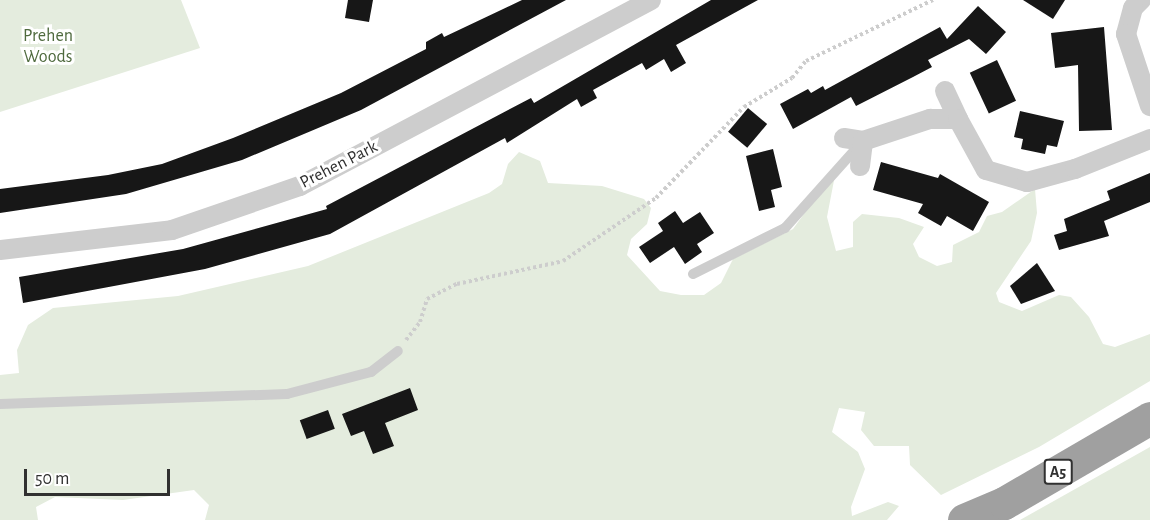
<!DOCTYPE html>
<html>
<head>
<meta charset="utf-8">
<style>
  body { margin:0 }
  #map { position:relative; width:1150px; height:520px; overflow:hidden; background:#fff; font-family:"Alegreya Sans",sans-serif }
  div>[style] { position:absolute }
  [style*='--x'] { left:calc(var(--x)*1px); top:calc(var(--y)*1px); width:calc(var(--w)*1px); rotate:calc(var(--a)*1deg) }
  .green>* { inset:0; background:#e4ecde }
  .building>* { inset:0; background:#171717; transform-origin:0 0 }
  .path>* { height:4px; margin-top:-2px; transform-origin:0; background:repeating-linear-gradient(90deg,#cdcdcd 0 3px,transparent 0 6px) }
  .service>* { height:10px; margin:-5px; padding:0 5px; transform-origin:5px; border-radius:5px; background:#cdcdcd }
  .minor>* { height:20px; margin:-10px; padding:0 10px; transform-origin:10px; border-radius:10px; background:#cdcdcd }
  .trunk>* { height:33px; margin:-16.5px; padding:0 16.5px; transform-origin:16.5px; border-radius:16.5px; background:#a0a0a0 }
  span { translate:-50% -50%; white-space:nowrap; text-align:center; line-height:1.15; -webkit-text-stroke:6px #fff; paint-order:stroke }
  .shield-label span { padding:2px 4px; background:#fff; border:2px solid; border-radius:4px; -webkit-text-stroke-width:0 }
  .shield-label { font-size:16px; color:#303030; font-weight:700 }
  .park-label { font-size:18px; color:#4f6a3e }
  .street-label { font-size:18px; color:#303030 }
  .scale { position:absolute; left:24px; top:469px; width:146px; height:27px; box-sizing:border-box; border:3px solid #303030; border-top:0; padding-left:8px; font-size:18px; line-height:21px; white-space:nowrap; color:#303030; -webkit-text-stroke:4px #fff; paint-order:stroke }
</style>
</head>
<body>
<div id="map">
  <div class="green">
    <i style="clip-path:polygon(0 0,181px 0,200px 48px,0 112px)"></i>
    <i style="clip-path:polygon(519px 152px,540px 161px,548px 183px,602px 186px,644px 199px,651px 208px,647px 224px,631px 239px,627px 255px,660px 291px,681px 295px,704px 295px,721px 283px,733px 259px,793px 229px,836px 170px,827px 217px,836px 251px,853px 247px,853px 222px,862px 214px,899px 218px,924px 227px,913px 244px,919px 257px,937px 266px,952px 262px,953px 245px,979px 232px,987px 216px,1002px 212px,1035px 189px,1037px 213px,1031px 241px,996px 293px,999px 302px,1022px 311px,1059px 295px,1071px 297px,1089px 317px,1103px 344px,1115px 347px,1150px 334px,1150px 381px,1039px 447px,941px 495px,910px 465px,909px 446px,874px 446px,861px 430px,865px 412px,839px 408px,832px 432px,858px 452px,865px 469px,851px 507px,852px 516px,888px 502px,899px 506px,887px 520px,205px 520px,209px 505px,194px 490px,123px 500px,55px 497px,36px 507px,38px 520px,0 520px,0 375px,19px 373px,17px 350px,28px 325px,53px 308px,178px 296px,308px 266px,489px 193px,502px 184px,508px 164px)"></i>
    <i style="clip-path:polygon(1150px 447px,1150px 520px,1020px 520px)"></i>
  </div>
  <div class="building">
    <i style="clip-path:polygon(348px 0,373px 0,369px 22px,345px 18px)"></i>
    <i style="clip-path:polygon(522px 0,566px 0,361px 110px,242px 160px,126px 194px,0 213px,0 189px,108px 175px,162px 164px,233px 138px,341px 93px,426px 49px,426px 42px,442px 33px,444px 37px)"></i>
    <i style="clip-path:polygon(711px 0,758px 0,676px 45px,686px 63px,671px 72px,664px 59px,646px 70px,642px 63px,593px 90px,597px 98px,581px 107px,577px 99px,507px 143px,505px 138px,330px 234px,205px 269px,23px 303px,19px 277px,183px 249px,327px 209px,326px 206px,531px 98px,534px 103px)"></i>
    <i style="clip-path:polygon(1023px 0,1065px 0,1053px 19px)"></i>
    <i style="clip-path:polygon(978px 6px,1006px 32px,986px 54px,969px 39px,928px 60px,932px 67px,913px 77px,856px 106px,851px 97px,793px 129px,780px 104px,808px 89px,811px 93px,823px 86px,825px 90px,940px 27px,947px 39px)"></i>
    <i style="clip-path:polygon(1104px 27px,1112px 130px,1079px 131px,1078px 65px,1055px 68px,1051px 33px)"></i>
    <i style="left:997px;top:60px;width:45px;height:30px;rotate:65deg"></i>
    <i style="left:748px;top:108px;width:25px;height:31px;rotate:40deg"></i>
    <i style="clip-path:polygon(1020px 111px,1064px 121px,1057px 147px,1047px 145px,1045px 154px,1021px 149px,1023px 139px,1014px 137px)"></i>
    <i style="clip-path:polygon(773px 149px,782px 187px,771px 190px,775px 207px,759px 211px,746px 156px)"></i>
    <i style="clip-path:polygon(881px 162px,938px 178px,940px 174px,989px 202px,973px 231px,947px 216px,941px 226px,918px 213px,923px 204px,873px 190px)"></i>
    <i style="clip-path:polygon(1150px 173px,1150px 202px,1104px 221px,1109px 236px,1059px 250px,1054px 235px,1067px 231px,1064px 219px,1110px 200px,1107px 191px)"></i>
    <i style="clip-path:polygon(675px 211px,683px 223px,700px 212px,714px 233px,697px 244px,702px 252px,685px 264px,674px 247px,650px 263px,639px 247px,663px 231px,658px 223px)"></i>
    <i style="clip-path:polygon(1037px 263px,1055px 291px,1021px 304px,1010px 286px)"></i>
    <i style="clip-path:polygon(410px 388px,418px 410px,385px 423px,394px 446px,373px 454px,364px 431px,351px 436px,342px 414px)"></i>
    <i style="left:328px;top:410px;width:20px;height:30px;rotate:70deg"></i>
  </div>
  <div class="path">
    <i style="--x:406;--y:340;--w:23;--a:-52"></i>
    <i style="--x:420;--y:322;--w:24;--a:-73"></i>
    <i style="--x:427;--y:299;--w:34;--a:-27"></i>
    <i style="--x:457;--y:284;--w:108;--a:-12.2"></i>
    <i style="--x:563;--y:261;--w:112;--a:-34.1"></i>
    <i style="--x:656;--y:198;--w:127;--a:-46"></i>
    <i style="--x:744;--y:107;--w:56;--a:-31.1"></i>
    <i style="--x:792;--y:78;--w:22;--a:-51"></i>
    <i style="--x:806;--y:61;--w:141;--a:-25.7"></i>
  </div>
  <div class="service">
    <i style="--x:693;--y:274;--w:103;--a:-26.6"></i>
    <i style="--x:785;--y:228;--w:114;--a:-48.2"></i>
    <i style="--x:0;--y:404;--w:287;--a:-2"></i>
    <i style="--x:287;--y:394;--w:87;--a:-14.7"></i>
    <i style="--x:371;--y:372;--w:34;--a:-38"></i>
  </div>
  <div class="minor">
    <i style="--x:1141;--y:0;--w:11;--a:135"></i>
    <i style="--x:1133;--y:8;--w:27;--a:105"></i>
    <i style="--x:1126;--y:34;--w:76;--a:71.6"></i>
    <i style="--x:945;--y:91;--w:31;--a:65"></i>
    <i style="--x:844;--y:138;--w:19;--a:9"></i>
    <i style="--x:863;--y:141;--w:71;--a:-18.2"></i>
    <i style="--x:930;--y:119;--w:28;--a:0"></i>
    <i style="--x:958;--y:119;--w:58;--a:61.2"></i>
    <i style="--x:986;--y:170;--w:43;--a:16.3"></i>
    <i style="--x:1027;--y:182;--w:50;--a:-15.2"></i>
    <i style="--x:1075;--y:169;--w:81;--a:-21.8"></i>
    <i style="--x:860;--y:166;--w:25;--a:-83"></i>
    <i style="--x:0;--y:250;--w:173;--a:-6.6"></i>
    <i style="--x:172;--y:230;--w:135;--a:-19"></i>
    <i style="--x:300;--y:186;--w:397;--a:-27.9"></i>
  </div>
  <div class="trunk">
    <i style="--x:964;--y:520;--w:43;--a:-23"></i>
    <i style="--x:1004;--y:503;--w:169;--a:-30.2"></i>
  </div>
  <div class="shield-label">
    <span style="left:1058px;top:472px">A5</span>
  </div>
  <div class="park-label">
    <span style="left:48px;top:47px">Prehen<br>Woods</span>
  </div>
  <div class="street-label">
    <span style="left:339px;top:165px;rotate:-27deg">Prehen Park</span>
  </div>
  <div class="scale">50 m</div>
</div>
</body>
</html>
